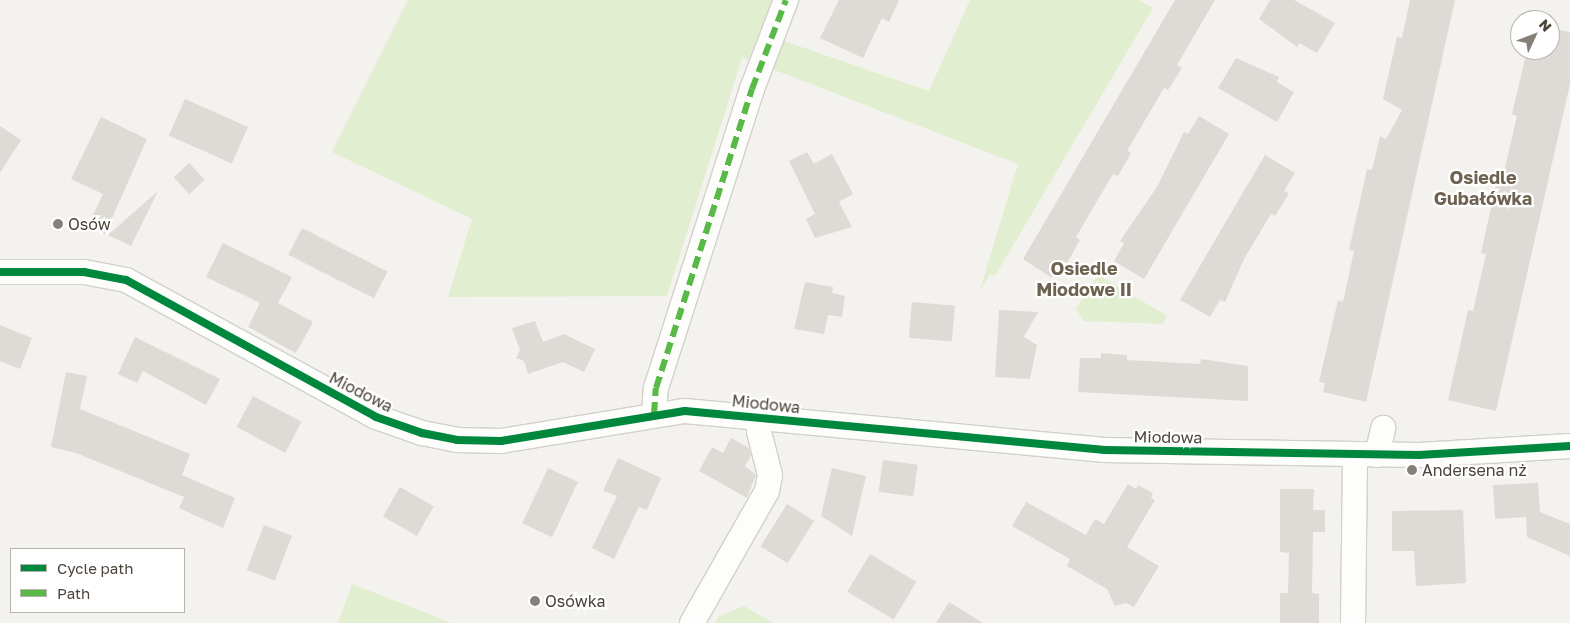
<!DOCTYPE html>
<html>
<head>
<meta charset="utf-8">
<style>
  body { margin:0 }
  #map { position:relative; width:1570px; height:623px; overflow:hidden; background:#f4f2ee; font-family:"Golos Text",sans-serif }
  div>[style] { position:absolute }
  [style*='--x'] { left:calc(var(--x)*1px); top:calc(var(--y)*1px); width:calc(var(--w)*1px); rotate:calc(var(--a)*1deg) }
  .green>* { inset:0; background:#e1eecf }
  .building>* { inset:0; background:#dedbd6; transform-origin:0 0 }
  .roads { filter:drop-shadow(1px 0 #d2d0cb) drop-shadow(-1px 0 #d2d0cb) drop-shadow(0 1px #d2d0cb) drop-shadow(0 -1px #d2d0cb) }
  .street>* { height:24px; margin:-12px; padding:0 12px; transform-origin:12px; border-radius:12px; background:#fdfdfc }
  .quiet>* { height:6px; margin-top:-3px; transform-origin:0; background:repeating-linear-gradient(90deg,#58b947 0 12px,transparent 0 18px) }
  .cycleway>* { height:8px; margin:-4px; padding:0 4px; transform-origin:4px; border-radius:4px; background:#00873e }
  .dots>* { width:14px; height:14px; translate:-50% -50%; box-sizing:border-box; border:2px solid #fff; border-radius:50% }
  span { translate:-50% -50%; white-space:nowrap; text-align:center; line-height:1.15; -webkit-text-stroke:4.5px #fff; paint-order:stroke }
  .poi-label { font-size:16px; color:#4b4439 }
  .left { translate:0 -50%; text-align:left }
  .street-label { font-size:16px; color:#4b4439 }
  .neighbourhood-label { font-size:18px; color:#6e6250; font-weight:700 }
  .legend { position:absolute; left:10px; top:548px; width:175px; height:65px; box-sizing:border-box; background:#fff; border:1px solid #b7b4b0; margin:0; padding:6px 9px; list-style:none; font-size:15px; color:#4b4439 }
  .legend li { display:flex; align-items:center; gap:10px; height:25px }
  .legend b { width:25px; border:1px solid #b7b4b0 }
  .north { position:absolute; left:1510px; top:10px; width:50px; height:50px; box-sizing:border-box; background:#fff; border:1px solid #b7b4b0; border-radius:50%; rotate:47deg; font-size:14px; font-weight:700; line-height:20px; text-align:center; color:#4b4439 }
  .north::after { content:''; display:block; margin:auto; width:18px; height:22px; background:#868178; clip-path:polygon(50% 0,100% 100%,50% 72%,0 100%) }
</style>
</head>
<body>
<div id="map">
  <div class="green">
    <i style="clip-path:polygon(408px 0,774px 0,748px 60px,742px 58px,667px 296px,448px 297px,472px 219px,332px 152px)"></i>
    <i style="clip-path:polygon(970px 0,1139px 0,1153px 8px,995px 276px,990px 274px,980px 290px,1018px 164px,772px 69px,784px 41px,929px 91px)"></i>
    <i style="clip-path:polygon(1098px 275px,1167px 316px,1163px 324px,1084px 321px,1076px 309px)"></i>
    <i style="clip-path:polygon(352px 584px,429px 614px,450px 623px,338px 623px)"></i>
    <i style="clip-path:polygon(744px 606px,773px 623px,715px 623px,718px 617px)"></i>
  </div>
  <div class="building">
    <i style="clip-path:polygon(839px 0,899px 0,889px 22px,882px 18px,863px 58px,820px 38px)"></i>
    <i style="clip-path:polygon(1175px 0,1215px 0,1177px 65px,1182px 68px,1168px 90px,1164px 88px,1127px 151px,1131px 153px,1118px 176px,1113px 174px,1076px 237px,1080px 240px,1067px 263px,1062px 260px,1052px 278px,1023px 259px)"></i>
    <i style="clip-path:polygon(1270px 0,1294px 0,1335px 23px,1317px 53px,1299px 43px,1297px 47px,1259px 19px)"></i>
    <i style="clip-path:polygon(1410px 0,1455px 0,1366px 402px,1323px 392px,1325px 383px,1319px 382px,1338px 300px,1343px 302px,1354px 251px,1349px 250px,1367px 169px,1372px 170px,1380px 136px,1386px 139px,1402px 110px,1383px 99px,1397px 37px,1402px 38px)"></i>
    <i style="clip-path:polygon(1550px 28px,1570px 32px,1570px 84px,1496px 411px,1448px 400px,1468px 310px,1473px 311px,1486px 254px,1481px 253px,1499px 171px,1504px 172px,1517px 116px,1512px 114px,1527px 50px,1550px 50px)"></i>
    <i style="clip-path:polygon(1236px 58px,1279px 77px,1277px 82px,1294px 92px,1277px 122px,1218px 88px)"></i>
    <i style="left:185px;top:99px;width:69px;height:40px;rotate:24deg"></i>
    <i style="clip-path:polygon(1199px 116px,1229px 134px,1144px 279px,1114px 261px,1124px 243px,1120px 241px,1157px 187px,1184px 132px,1188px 134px)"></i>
    <i style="clip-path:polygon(101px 117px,147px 139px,105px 234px,88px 225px,103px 194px,71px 179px)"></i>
    <i style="clip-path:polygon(0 126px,21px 140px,0 173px)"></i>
    <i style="clip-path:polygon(807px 152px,814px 164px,832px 154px,853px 194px,839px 202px,852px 227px,815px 238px,806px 219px,815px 214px,789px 161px)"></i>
    <i style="clip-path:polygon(1265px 155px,1295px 173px,1284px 191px,1289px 193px,1275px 216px,1271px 214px,1244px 259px,1225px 302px,1220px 300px,1210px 317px,1180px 300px)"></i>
    <i style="left:189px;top:163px;width:23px;height:21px;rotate:47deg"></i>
    <i style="clip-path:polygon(158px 191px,131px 246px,108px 235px)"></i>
    <i style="left:302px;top:228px;width:96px;height:30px;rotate:27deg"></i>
    <i style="clip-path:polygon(223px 243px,292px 277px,278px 303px,313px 322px,296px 353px,248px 327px,260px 303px,206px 277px)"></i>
    <i style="clip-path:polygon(805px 282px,833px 287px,832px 293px,845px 296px,842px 317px,828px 315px,824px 334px,794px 329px)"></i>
    <i style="left:912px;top:302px;width:43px;height:36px;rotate:5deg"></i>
    <i style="clip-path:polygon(999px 310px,1038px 312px,1024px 337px,1037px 345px,1030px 379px,995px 377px)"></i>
    <i style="clip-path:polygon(535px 321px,543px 342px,564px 334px,595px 349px,584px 372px,563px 362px,528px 374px,524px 361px,516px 358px,520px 350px,512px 328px)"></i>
    <i style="clip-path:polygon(0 325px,32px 338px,20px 369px,0 361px)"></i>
    <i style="clip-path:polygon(135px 337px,220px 379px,206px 405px,143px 371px,137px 383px,118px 374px)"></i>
    <i style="clip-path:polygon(1101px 353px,1127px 355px,1127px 360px,1200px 364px,1201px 359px,1248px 366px,1248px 401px,1078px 392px,1080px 358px,1101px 358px)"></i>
    <i style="clip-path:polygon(66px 372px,87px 376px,80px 409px,190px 454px,182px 475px,235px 498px,223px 528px,179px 508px,184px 497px,76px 453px,51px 447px)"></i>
    <i style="left:253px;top:396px;width:55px;height:35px;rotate:28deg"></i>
    <i style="clip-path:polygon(731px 438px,749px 448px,751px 456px,745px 466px,756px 475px,747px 498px,699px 471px,712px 447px,723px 453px)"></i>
    <i style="clip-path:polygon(618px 458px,661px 478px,647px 510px,639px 507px,614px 559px,592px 548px,617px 496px,603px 491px)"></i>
    <i style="left:883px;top:460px;width:35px;height:32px;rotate:8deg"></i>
    <i style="left:548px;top:468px;width:33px;height:61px;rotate:25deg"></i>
    <i style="clip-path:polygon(832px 468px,866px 476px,852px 536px,821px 516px)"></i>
    <i style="clip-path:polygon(1538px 483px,1540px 512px,1570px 524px,1570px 556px,1527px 537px,1526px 517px,1495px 519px,1493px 485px)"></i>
    <i style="clip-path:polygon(1128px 484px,1136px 489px,1138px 485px,1153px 493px,1151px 498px,1155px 500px,1127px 547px,1159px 566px,1134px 607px,1126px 603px,1115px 606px,1107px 589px,1067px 566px,1070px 559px,1012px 526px,1026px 502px,1086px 535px,1095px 519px,1104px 524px)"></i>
    <i style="left:400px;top:487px;width:39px;height:34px;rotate:30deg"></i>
    <i style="clip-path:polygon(1280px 489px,1314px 489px,1313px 510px,1325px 510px,1325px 532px,1313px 532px,1312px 593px,1319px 594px,1319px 623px,1280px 623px,1280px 593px,1288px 593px,1289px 553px,1280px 552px)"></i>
    <i style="left:787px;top:504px;width:32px;height:50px;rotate:32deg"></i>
    <i style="clip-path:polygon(1463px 510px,1466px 583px,1416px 586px,1414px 551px,1392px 551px,1392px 511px)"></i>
    <i style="left:264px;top:525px;width:30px;height:48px;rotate:21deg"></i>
    <i style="left:870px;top:554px;width:54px;height:44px;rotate:31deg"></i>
    <i style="clip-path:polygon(949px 602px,983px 623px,936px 623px)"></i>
  </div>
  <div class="roads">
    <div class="street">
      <i style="--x:0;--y:272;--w:84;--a:0"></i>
      <i style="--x:84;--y:272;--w:43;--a:10.8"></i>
      <i style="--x:126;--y:280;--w:285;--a:28.7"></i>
      <i style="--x:376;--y:417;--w:49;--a:19.2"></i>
      <i style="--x:422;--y:433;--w:36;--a:11"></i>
      <i style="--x:457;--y:440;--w:44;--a:1.3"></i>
      <i style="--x:501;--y:441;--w:186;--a:-9.3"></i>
      <i style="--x:685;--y:411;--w:422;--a:5.3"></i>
      <i style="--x:1105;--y:450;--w:314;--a:0.9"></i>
      <i style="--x:1419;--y:455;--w:151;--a:-3.4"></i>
      <i style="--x:654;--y:414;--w:26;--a:-86"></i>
      <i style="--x:656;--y:388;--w:314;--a:-72.2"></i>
      <i style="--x:752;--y:89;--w:95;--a:-69.1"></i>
      <i style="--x:1377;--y:455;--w:28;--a:-77"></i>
      <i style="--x:692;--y:623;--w:152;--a:-60.4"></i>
      <i style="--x:767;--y:491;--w:16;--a:-79"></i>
      <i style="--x:770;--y:475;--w:44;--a:-104.3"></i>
      <i style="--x:759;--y:432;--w:15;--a:-82"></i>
      <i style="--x:1353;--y:623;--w:169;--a:-89.3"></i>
    </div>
  </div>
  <div class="quiet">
    <i style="--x:654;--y:414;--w:26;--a:-86"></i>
    <i style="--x:656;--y:388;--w:314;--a:-72.2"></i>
    <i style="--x:752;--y:89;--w:95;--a:-69.1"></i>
  </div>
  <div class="cycleway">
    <i style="--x:0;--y:272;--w:84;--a:0"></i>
    <i style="--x:84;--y:272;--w:43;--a:10.8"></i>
    <i style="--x:126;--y:280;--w:285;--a:28.7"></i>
    <i style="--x:376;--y:417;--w:49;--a:19.2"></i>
    <i style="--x:422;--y:433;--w:36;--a:11"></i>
    <i style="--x:457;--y:440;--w:44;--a:1.3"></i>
    <i style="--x:501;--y:441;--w:186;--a:-9.3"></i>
    <i style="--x:685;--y:411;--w:422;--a:5.3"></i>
    <i style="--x:1105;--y:450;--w:314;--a:0.9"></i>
    <i style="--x:1419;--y:455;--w:151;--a:-3.4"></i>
  </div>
  <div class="dots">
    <i style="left:58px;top:224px;background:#868178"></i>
    <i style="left:1412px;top:470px;background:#868178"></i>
    <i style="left:535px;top:601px;background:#868178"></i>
  </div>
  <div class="poi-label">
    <span class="left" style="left:68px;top:224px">Osów</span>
    <span class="left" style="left:1422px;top:470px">Andersena nż</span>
    <span class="left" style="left:545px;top:601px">Osówka</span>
  </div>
  <div class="street-label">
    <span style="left:361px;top:392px;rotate:27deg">Miodowa</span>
    <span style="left:766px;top:404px;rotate:6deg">Miodowa</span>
    <span style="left:1168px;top:437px;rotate:1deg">Miodowa</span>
  </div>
  <div class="neighbourhood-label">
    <span style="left:1483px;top:188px">Osiedle<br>Gubałówka</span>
    <span style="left:1084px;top:279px">Osiedle<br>Miodowe II</span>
  </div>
  <ul class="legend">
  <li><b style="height:6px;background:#00873e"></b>Cycle path</li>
  <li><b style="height:6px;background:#58b947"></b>Path</li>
  </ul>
  <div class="north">N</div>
</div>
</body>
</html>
